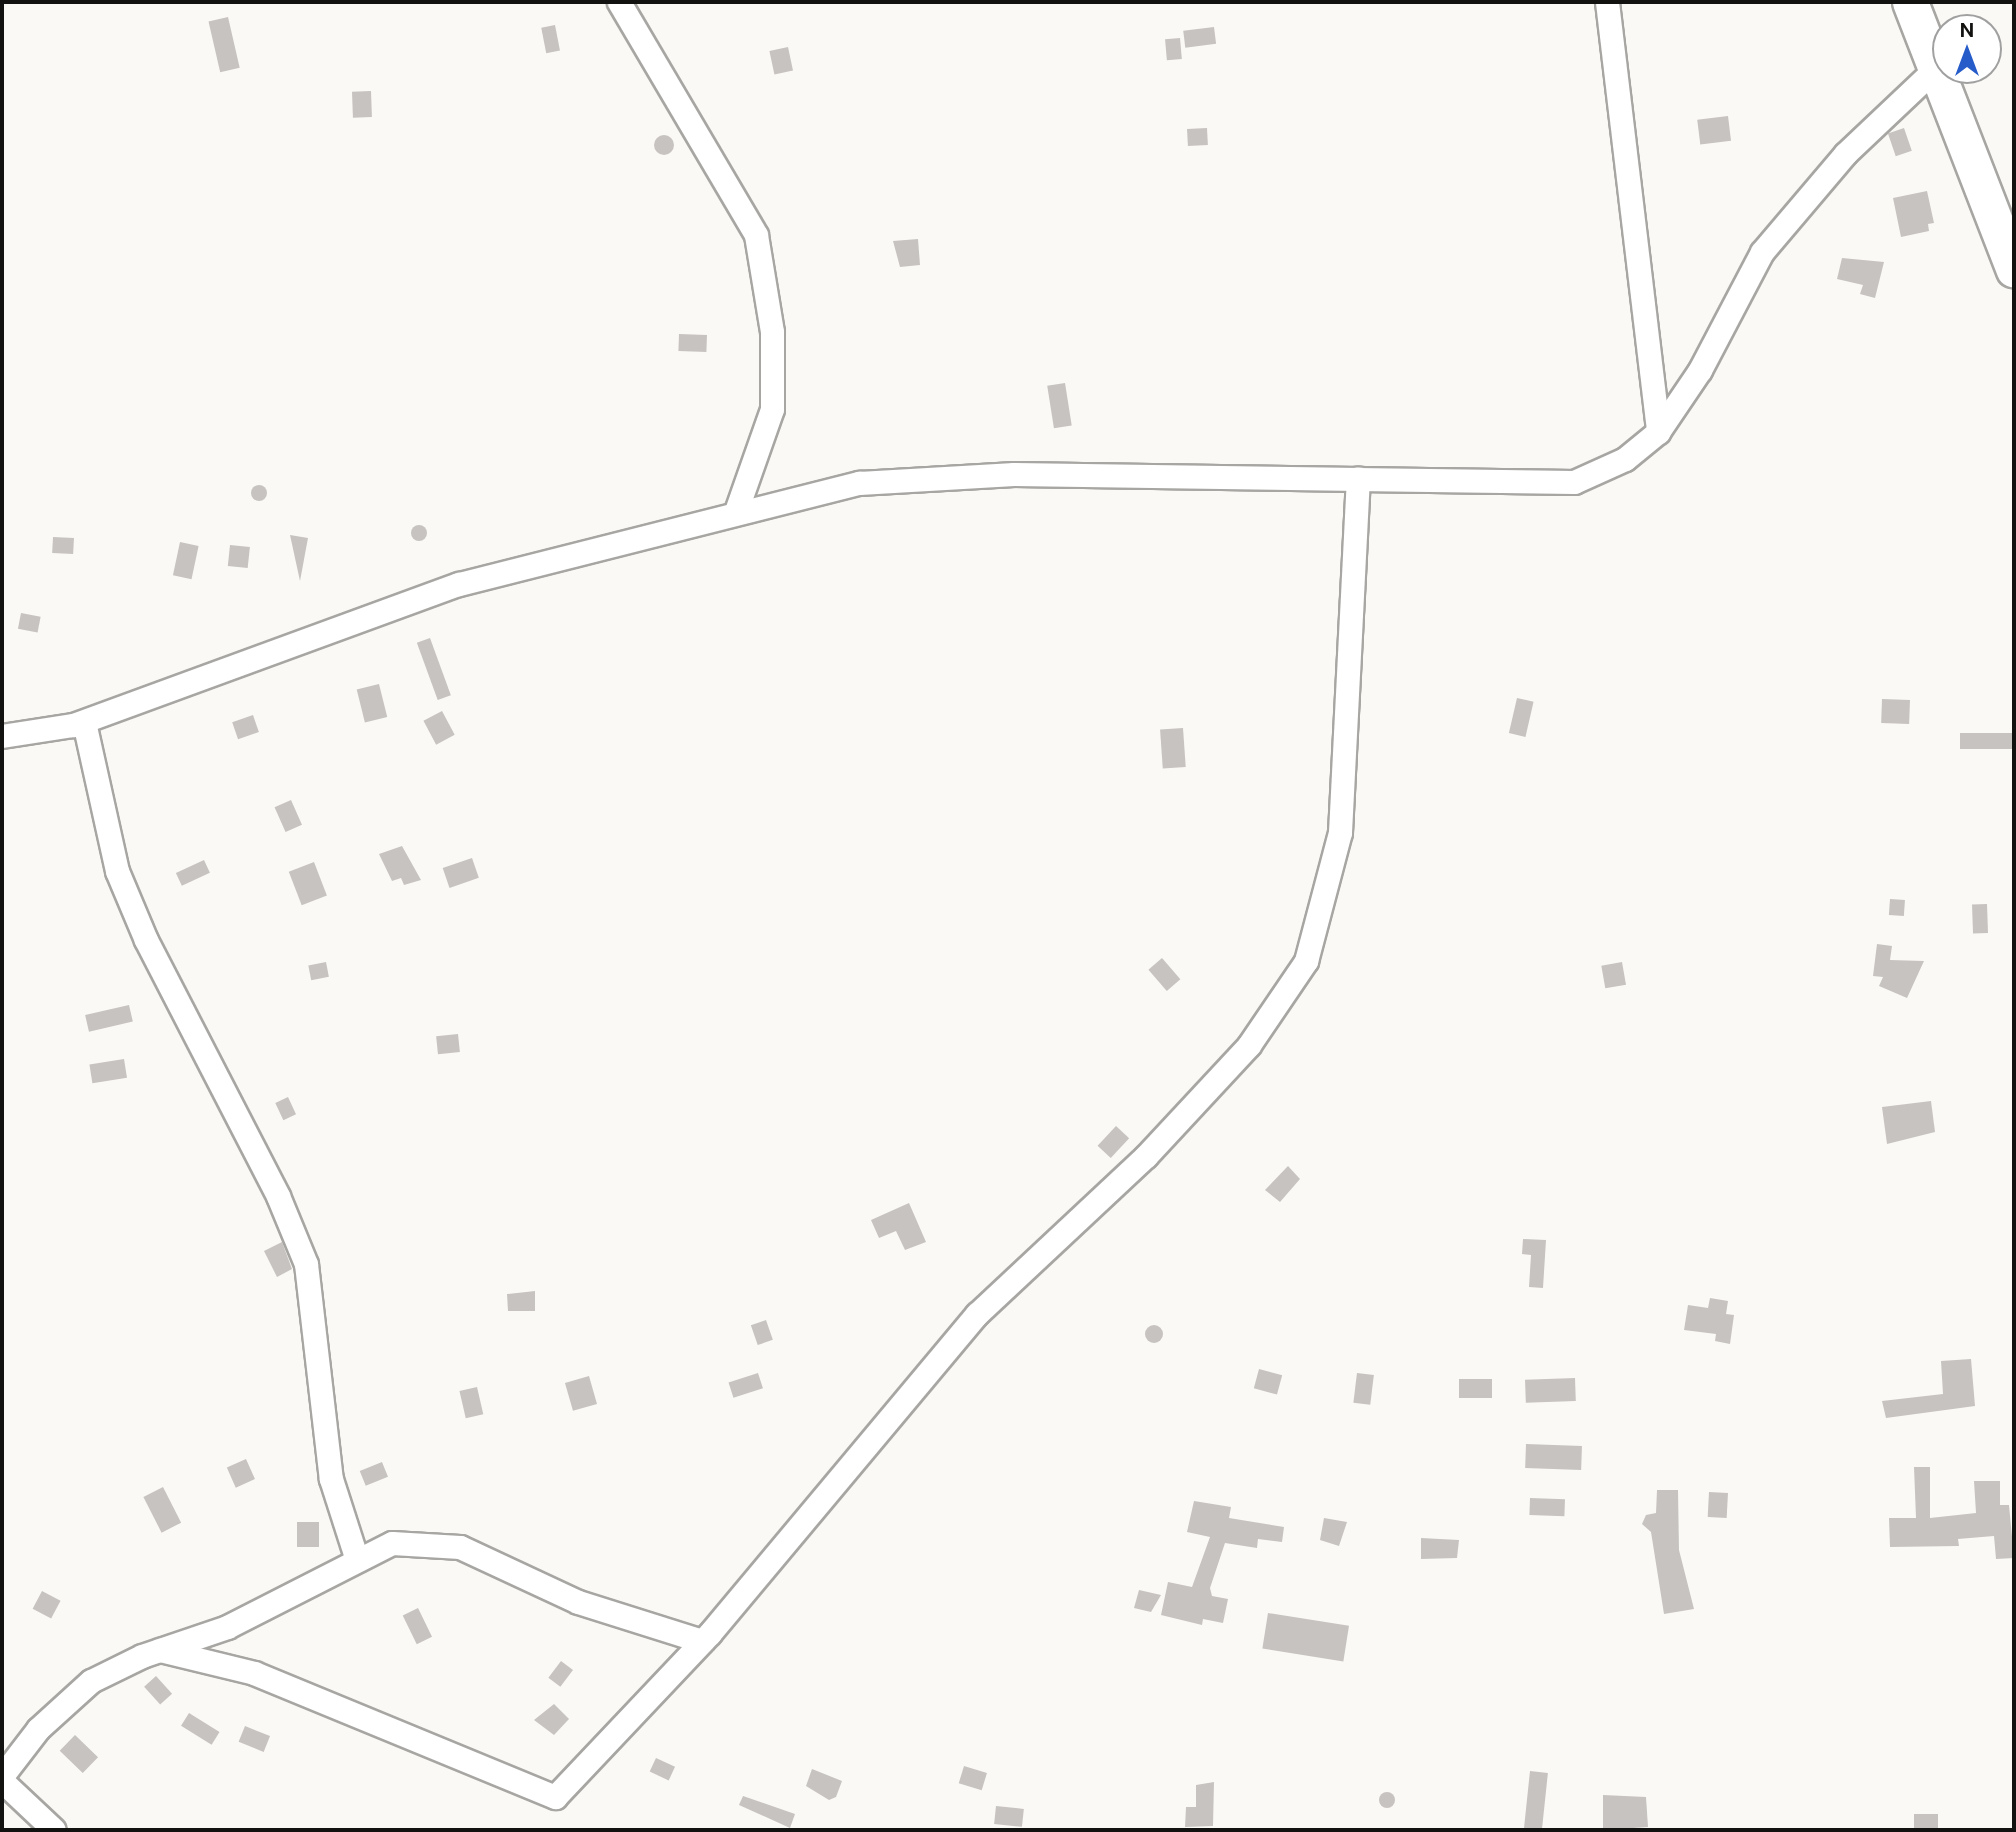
<!DOCTYPE html>
<html>
<head>
<meta charset="utf-8">
<style>
  body { margin:0 }
  #map { position:relative; width:2016px; height:1832px; overflow:hidden; background:#fbf9f6; font-family:"Public Sans",sans-serif }
  div>[style] { position:absolute }
  [style*='--x'] { left:calc(var(--x)*1px); top:calc(var(--y)*1px); width:calc(var(--w)*1px); rotate:calc(var(--a)*1deg) }
  .building>* { inset:0; background:#c6c3c1; transform-origin:0 0 }
  .round { border-radius:50% }
  .roads { filter:drop-shadow(2px 0 #a7a6a3) drop-shadow(-2px 0 #a7a6a3) drop-shadow(0 2px #a7a6a3) drop-shadow(0 -2px #a7a6a3) }
  .minor>* { height:23px; margin:-11.5px; padding:0 11.5px; transform-origin:11.5px; border-radius:11.5px; background:#fff }
  .primary>* { height:35px; margin:-17.5px; padding:0 17.5px; transform-origin:17.5px; border-radius:17.5px; background:#fff }
  span { translate:-50% -50%; white-space:nowrap; text-align:center; line-height:1.15; -webkit-text-stroke:7px #fff; paint-order:stroke }
  .frame { position:absolute; inset:0; border:4px solid #121211; pointer-events:none }
  .north { position:absolute; left:1932px; top:14px; width:70px; height:70px; box-sizing:border-box; background:#fff; border:2px solid #a0a0a0; border-radius:50%; rotate:0deg; font-size:19px; font-weight:700; line-height:28px; text-align:center; color:#121211 }
  .north::after { content:''; display:block; margin:auto; width:24px; height:32px; background:#265cc9; clip-path:polygon(50% 0,100% 100%,50% 72%,0 100%) }
</style>
</head>
<body>
<div id="map">
  <div class="building">
    <i style="left:228px;top:17px;width:52px;height:20px;rotate:77deg"></i>
    <i style="left:555px;top:25px;width:26px;height:14px;rotate:79deg"></i>
    <i style="left:1214px;top:27px;width:17px;height:31px;rotate:83deg"></i>
    <i style="left:1180px;top:38px;width:21px;height:15px;rotate:85deg"></i>
    <i style="left:788px;top:47px;width:24px;height:19px;rotate:78deg"></i>
    <i style="left:371px;top:91px;width:26px;height:19px;rotate:88deg"></i>
    <i style="left:1728px;top:116px;width:25px;height:31px;rotate:83deg"></i>
    <i style="left:1207px;top:128px;width:17px;height:20px;rotate:87deg"></i>
    <i style="left:1904px;top:128px;width:24px;height:17px;rotate:71deg"></i>
    <i class="round" style="left:654px;top:135px;width:20px;height:20px"></i>
    <i style="clip-path:polygon(1927px 191px,1934px 223px,1928px 224px,1929px 231px,1901px 237px,1893px 198px)"></i>
    <i style="clip-path:polygon(918px 239px,920px 265px,900px 267px,893px 241px)"></i>
    <i style="clip-path:polygon(1842px 258px,1884px 262px,1875px 298px,1860px 294px,1863px 285px,1837px 279px)"></i>
    <i style="left:679px;top:334px;width:28px;height:17px;rotate:2deg"></i>
    <i style="left:1065px;top:383px;width:43px;height:18px;rotate:81deg"></i>
    <i class="round" style="left:251px;top:485px;width:16px;height:16px"></i>
    <i class="round" style="left:411px;top:525px;width:16px;height:16px"></i>
    <i style="clip-path:polygon(290px 535px,308px 538px,300px 581px)"></i>
    <i style="left:53px;top:537px;width:21px;height:16px;rotate:3deg"></i>
    <i style="left:180px;top:542px;width:19px;height:34px;rotate:12deg"></i>
    <i style="left:230px;top:545px;width:20px;height:21px;rotate:6deg"></i>
    <i style="left:21px;top:613px;width:20px;height:16px;rotate:11deg"></i>
    <i style="left:430px;top:638px;width:61px;height:14px;rotate:70deg"></i>
    <i style="left:379px;top:684px;width:34px;height:23px;rotate:76deg"></i>
    <i style="left:1517px;top:698px;width:17px;height:36px;rotate:13deg"></i>
    <i style="left:1882px;top:699px;width:28px;height:24px;rotate:2deg"></i>
    <i style="left:442px;top:711px;width:27px;height:21px;rotate:62deg"></i>
    <i style="left:253px;top:715px;width:18px;height:22px;rotate:71deg"></i>
    <i style="left:1183px;top:728px;width:39px;height:23px;rotate:86deg"></i>
    <i style="left:2014px;top:733px;width:16px;height:54px;rotate:90deg"></i>
    <i style="left:291px;top:800px;width:27px;height:18px;rotate:66deg"></i>
    <i style="clip-path:polygon(402px 846px,421px 880px,404px 885px,401px 878px,392px 881px,379px 854px)"></i>
    <i style="left:472px;top:858px;width:21px;height:31px;rotate:71deg"></i>
    <i style="left:204px;top:860px;width:14px;height:31px;rotate:65deg"></i>
    <i style="left:314px;top:862px;width:36px;height:27px;rotate:69deg"></i>
    <i style="left:1890px;top:899px;width:15px;height:16px;rotate:4deg"></i>
    <i style="left:1987px;top:904px;width:29px;height:15px;rotate:88deg"></i>
    <i style="clip-path:polygon(1877px 944px,1892px 946px,1890px 960px,1924px 961px,1907px 998px,1879px 986px,1883px 977px,1873px 976px)"></i>
    <i style="left:1162px;top:958px;width:28px;height:18px;rotate:49deg"></i>
    <i style="left:326px;top:962px;width:15px;height:18px;rotate:79deg"></i>
    <i style="left:1622px;top:962px;width:23px;height:21px;rotate:80deg"></i>
    <i style="left:129px;top:1005px;width:17px;height:45px;rotate:77deg"></i>
    <i style="left:458px;top:1034px;width:18px;height:22px;rotate:84deg"></i>
    <i style="left:124px;top:1059px;width:19px;height:35px;rotate:81deg"></i>
    <i style="left:288px;top:1097px;width:19px;height:14px;rotate:65deg"></i>
    <i style="clip-path:polygon(1931px 1101px,1935px 1132px,1887px 1144px,1882px 1107px)"></i>
    <i style="left:1116px;top:1126px;width:18px;height:27px;rotate:43deg"></i>
    <i style="clip-path:polygon(1288px 1166px,1300px 1179px,1280px 1202px,1265px 1190px)"></i>
    <i style="clip-path:polygon(909px 1203px,926px 1242px,905px 1250px,896px 1231px,879px 1238px,871px 1220px)"></i>
    <i style="clip-path:polygon(1523px 1239px,1546px 1240px,1543px 1288px,1529px 1287px,1531px 1255px,1522px 1254px)"></i>
    <i style="clip-path:polygon(282px 1242px,292px 1269px,277px 1277px,264px 1251px)"></i>
    <i style="clip-path:polygon(535px 1291px,535px 1311px,508px 1311px,507px 1294px)"></i>
    <i style="clip-path:polygon(1710px 1298px,1728px 1301px,1726px 1314px,1734px 1315px,1730px 1344px,1715px 1341px,1716px 1334px,1684px 1330px,1688px 1305px,1708px 1308px)"></i>
    <i style="left:766px;top:1320px;width:21px;height:16px;rotate:71deg"></i>
    <i class="round" style="left:1145px;top:1325px;width:18px;height:18px"></i>
    <i style="clip-path:polygon(1971px 1359px,1975px 1406px,1886px 1418px,1882px 1401px,1943px 1394px,1941px 1361px)"></i>
    <i style="left:1259px;top:1369px;width:24px;height:20px;rotate:15deg"></i>
    <i style="left:758px;top:1373px;width:16px;height:31px;rotate:72deg"></i>
    <i style="left:1357px;top:1373px;width:17px;height:30px;rotate:7deg"></i>
    <i style="left:589px;top:1376px;width:29px;height:25px;rotate:74deg"></i>
    <i style="left:1575px;top:1378px;width:23px;height:50px;rotate:88deg"></i>
    <i style="left:1492px;top:1379px;width:19px;height:33px;rotate:90deg"></i>
    <i style="left:477px;top:1387px;width:28px;height:18px;rotate:77deg"></i>
    <i style="left:1526px;top:1444px;width:56px;height:24px;rotate:2deg"></i>
    <i style="left:246px;top:1459px;width:22px;height:21px;rotate:66deg"></i>
    <i style="left:382px;top:1462px;width:16px;height:24px;rotate:68deg"></i>
    <i style="clip-path:polygon(1914px 1467px,1930px 1467px,1930px 1518px,1976px 1513px,1974px 1481px,2000px 1481px,2000px 1505px,2009px 1505px,2014px 1558px,1996px 1559px,1994px 1536px,1958px 1539px,1959px 1546px,1890px 1547px,1889px 1518px,1916px 1518px)"></i>
    <i style="left:163px;top:1487px;width:40px;height:22px;rotate:63deg"></i>
    <i style="clip-path:polygon(1657px 1490px,1678px 1490px,1679px 1550px,1694px 1609px,1664px 1614px,1651px 1532px,1642px 1524px,1646px 1515px,1656px 1513px)"></i>
    <i style="left:1709px;top:1492px;width:19px;height:25px;rotate:3deg"></i>
    <i style="left:1530px;top:1498px;width:35px;height:17px;rotate:2deg"></i>
    <i style="clip-path:polygon(1194px 1501px,1231px 1507px,1229px 1518px,1284px 1527px,1282px 1542px,1258px 1539px,1257px 1548px,1225px 1543px,1210px 1588px,1212px 1596px,1228px 1599px,1223px 1623px,1203px 1619px,1202px 1625px,1161px 1615px,1168px 1582px,1192px 1587px,1210px 1537px,1187px 1532px)"></i>
    <i style="clip-path:polygon(1324px 1518px,1347px 1522px,1339px 1546px,1320px 1540px)"></i>
    <i style="left:319px;top:1522px;width:25px;height:22px;rotate:90deg"></i>
    <i style="clip-path:polygon(1421px 1538px,1459px 1540px,1457px 1558px,1421px 1559px)"></i>
    <i style="clip-path:polygon(1139px 1590px,1161px 1595px,1151px 1612px,1134px 1608px)"></i>
    <i style="left:42px;top:1591px;width:21px;height:20px;rotate:28deg"></i>
    <i style="left:418px;top:1608px;width:32px;height:17px;rotate:64deg"></i>
    <i style="left:1268px;top:1613px;width:82px;height:36px;rotate:9deg"></i>
    <i style="left:561px;top:1661px;width:15px;height:21px;rotate:37deg"></i>
    <i style="left:156px;top:1676px;width:24px;height:16px;rotate:48deg"></i>
    <i style="clip-path:polygon(554px 1704px,569px 1719px,554px 1735px,534px 1720px)"></i>
    <i style="left:189px;top:1713px;width:36px;height:15px;rotate:32deg"></i>
    <i style="left:245px;top:1726px;width:27px;height:17px;rotate:22deg"></i>
    <i style="left:75px;top:1735px;width:32px;height:22px;rotate:44deg"></i>
    <i style="left:656px;top:1758px;width:21px;height:15px;rotate:25deg"></i>
    <i style="left:964px;top:1766px;width:24px;height:18px;rotate:17deg"></i>
    <i style="clip-path:polygon(812px 1769px,842px 1781px,836px 1797px,829px 1800px,806px 1786px)"></i>
    <i style="left:1530px;top:1771px;width:18px;height:59px;rotate:6deg"></i>
    <i style="clip-path:polygon(1214px 1782px,1213px 1826px,1185px 1827px,1186px 1807px,1196px 1807px,1196px 1785px)"></i>
    <i class="round" style="left:1379px;top:1792px;width:16px;height:16px"></i>
    <i style="clip-path:polygon(1603px 1795px,1646px 1797px,1648px 1827px,1603px 1830px)"></i>
    <i style="clip-path:polygon(743px 1796px,795px 1814px,790px 1828px,739px 1805px)"></i>
    <i style="left:996px;top:1806px;width:28px;height:18px;rotate:6deg"></i>
    <i style="left:1938px;top:1814px;width:16px;height:24px;rotate:90deg"></i>
  </div>
  <div class="roads">
    <div class="minor">
      <i style="--x:619;--y:2;--w:270;--a:59.5"></i>
      <i style="--x:756;--y:235;--w:98;--a:80.6"></i>
      <i style="--x:772;--y:332;--w:77;--a:90"></i>
      <i style="--x:772;--y:409;--w:108;--a:109.4"></i>
      <i style="--x:1607;--y:2;--w:433;--a:83.2"></i>
      <i style="--x:84;--y:722;--w:153;--a:77.5"></i>
      <i style="--x:117;--y:871;--w:75;--a:67.2"></i>
      <i style="--x:146;--y:940;--w:288;--a:62.7"></i>
      <i style="--x:278;--y:1196;--w:74;--a:67.6"></i>
      <i style="--x:306;--y:1264;--w:216;--a:83.4"></i>
      <i style="--x:331;--y:1479;--w:85;--a:72.2"></i>
      <i style="--x:2;--y:736;--w:72;--a:-8.8"></i>
      <i style="--x:73;--y:725;--w:411;--a:-20.1"></i>
      <i style="--x:459;--y:584;--w:413;--a:-14.2"></i>
      <i style="--x:859;--y:483;--w:155;--a:-3.3"></i>
      <i style="--x:1014;--y:474;--w:560;--a:0.82"></i>
      <i style="--x:1574;--y:482;--w:56;--a:-24.3"></i>
      <i style="--x:1625;--y:459;--w:43;--a:-39.3"></i>
      <i style="--x:1658;--y:432;--w:75;--a:-55.9"></i>
      <i style="--x:1700;--y:370;--w:133;--a:-62.3"></i>
      <i style="--x:1762;--y:252;--w:128;--a:-49.7"></i>
      <i style="--x:1845;--y:154;--w:127;--a:-43.4"></i>
      <i style="--x:160;--y:1650;--w:97;--a:13.7"></i>
      <i style="--x:254;--y:1673;--w:326;--a:22.4"></i>
      <i style="--x:555;--y:1797;--w:226;--a:-46.6"></i>
      <i style="--x:710;--y:1633;--w:416;--a:-50.1"></i>
      <i style="--x:977;--y:1314;--w:231;--a:-43.1"></i>
      <i style="--x:1146;--y:1156;--w:151;--a:-47.1"></i>
      <i style="--x:1249;--y:1045;--w:102;--a:-55.8"></i>
      <i style="--x:1306;--y:961;--w:133;--a:-75.2"></i>
      <i style="--x:1340;--y:832;--w:354;--a:-87.1"></i>
      <i style="--x:2;--y:1776;--w:59;--a:-52.5"></i>
      <i style="--x:38;--y:1729;--w:72;--a:-42.2"></i>
      <i style="--x:91;--y:1681;--w:57;--a:-26.1"></i>
      <i style="--x:142;--y:1656;--w:90;--a:-18.8"></i>
      <i style="--x:227;--y:1627;--w:185;--a:-27"></i>
      <i style="--x:392;--y:1543;--w:68;--a:3.4"></i>
      <i style="--x:460;--y:1547;--w:130;--a:25"></i>
      <i style="--x:578;--y:1602;--w:130;--a:17.5"></i>
      <i style="--x:2;--y:1781;--w:71;--a:43.3"></i>
    </div>
    <div class="primary">
      <i style="--x:1910;--y:2;--w:287;--a:68.8"></i>
    </div>
  </div>
  <div class="frame"></div>
  <div class="north">N</div>
</div>
</body>
</html>
